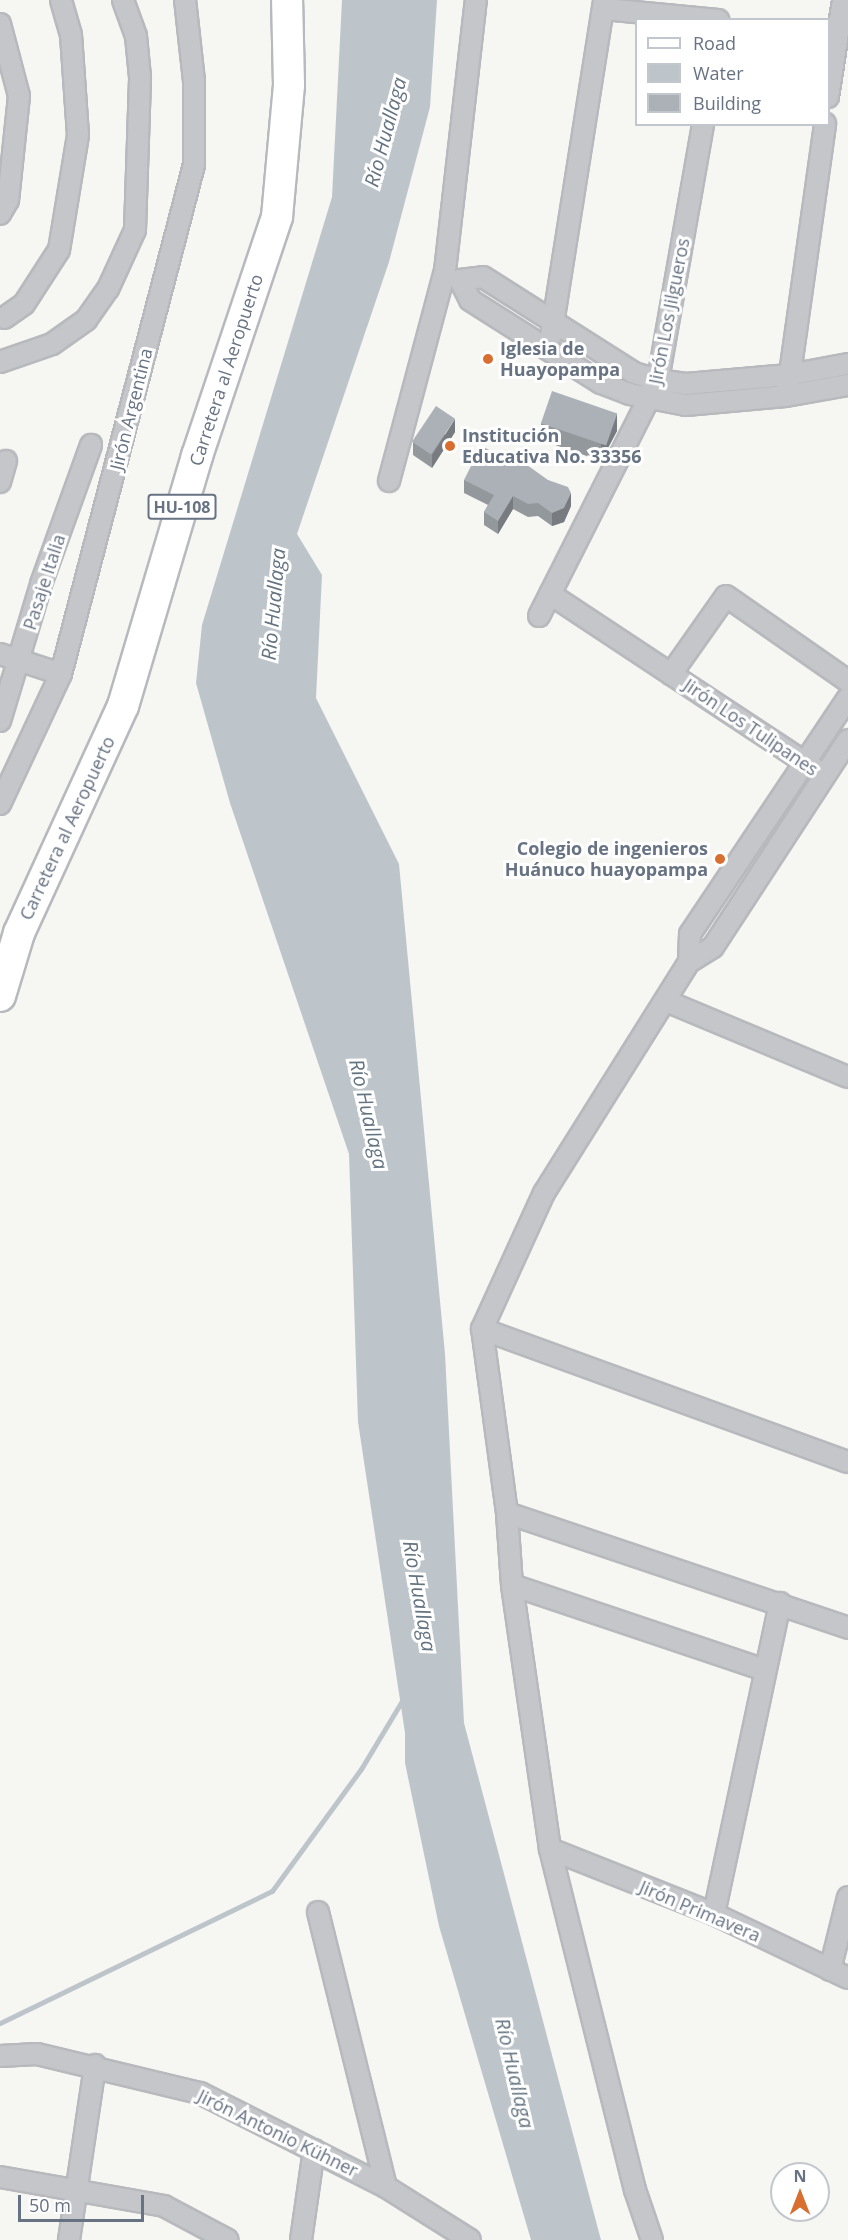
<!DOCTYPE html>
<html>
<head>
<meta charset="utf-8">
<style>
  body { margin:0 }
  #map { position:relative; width:848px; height:2240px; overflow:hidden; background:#f6f6f3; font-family:"Open Sans",sans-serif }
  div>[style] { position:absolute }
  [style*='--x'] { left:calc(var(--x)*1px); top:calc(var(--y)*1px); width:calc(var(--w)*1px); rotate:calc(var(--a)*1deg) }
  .water>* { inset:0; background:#bdc5ca }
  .stream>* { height:5px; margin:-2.5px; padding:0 2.5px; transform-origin:2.5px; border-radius:2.5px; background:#bdc5ca }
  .roads { filter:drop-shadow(2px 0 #b7b9bd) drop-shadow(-2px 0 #b7b9bd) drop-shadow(0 2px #b7b9bd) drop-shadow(0 -2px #b7b9bd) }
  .street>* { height:20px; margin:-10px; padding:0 10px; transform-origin:10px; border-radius:10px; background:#c4c6ca }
  .primary>* { height:30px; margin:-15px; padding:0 15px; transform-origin:15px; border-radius:15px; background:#fff }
  .wall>* { inset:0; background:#93989d }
  .shaded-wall>* { inset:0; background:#787c80 }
  .building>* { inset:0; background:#abb1b7; transform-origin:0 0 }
  .dots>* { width:16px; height:16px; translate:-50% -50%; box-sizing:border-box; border:3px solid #fff; border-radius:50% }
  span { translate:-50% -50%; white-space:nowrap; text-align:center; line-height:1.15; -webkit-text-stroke:6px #fff; paint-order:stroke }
  .shield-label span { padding:2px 4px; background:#fff; border:2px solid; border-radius:4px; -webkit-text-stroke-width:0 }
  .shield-label { font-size:16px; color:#677282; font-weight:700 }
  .street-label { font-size:18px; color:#677282 }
  .poi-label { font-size:18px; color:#677282; font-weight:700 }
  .left { translate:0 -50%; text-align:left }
  .right { translate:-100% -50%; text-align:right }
  .water-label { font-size:20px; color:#63737f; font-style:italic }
  .legend { position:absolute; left:635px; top:18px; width:195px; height:108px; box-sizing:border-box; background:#fff; border:2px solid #c2c7cd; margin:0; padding:8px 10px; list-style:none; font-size:18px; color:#677282 }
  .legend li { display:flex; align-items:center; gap:12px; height:30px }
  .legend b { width:30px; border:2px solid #c2c7cd }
  .north { position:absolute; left:770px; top:2162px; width:60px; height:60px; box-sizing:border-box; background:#fff; border:2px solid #c2c7cd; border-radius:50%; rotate:0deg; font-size:16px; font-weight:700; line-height:24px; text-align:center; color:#677282 }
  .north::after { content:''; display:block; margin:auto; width:21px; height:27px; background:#d86f30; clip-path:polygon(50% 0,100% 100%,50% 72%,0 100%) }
  .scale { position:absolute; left:18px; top:2195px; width:126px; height:27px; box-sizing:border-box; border:3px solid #677282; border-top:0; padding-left:8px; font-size:18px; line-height:21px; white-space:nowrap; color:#677282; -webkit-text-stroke:4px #fff; paint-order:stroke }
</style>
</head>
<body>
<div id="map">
  <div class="water">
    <i style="clip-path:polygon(342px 0,437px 0,430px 107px,389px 262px,297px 534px,322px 575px,316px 698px,399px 864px,445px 1354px,464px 1723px,601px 2240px,531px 2240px,439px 1926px,405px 1763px,405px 1733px,358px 1422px,349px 1154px,230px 803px,196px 683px,202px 625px,332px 197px)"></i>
  </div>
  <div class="stream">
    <i style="--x:0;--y:2023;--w:302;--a:-25.9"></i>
    <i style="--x:272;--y:1891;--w:151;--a:-53.9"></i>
    <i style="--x:361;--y:1769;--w:82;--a:-59"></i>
  </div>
  <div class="roads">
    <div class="street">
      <i style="--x:603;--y:9;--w:116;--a:5.5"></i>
      <i style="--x:0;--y:24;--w:74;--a:75.2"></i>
      <i style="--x:19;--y:96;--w:105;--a:96"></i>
      <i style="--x:8;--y:200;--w:16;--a:120"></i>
      <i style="--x:828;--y:97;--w:98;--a:-81.2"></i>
      <i style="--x:460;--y:280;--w:22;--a:63"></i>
      <i style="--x:470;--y:300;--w:155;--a:32.4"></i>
      <i style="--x:601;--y:383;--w:30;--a:21"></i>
      <i style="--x:629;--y:394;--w:58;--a:10.9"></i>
      <i style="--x:686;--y:405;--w:100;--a:-5.1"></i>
      <i style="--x:786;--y:396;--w:63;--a:-10.1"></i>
      <i style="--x:460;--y:280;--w:23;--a:-7"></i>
      <i style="--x:483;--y:277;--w:179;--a:32.4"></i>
      <i style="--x:634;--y:373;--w:25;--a:16"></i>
      <i style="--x:658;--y:380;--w:28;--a:8"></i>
      <i style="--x:686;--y:384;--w:103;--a:-5"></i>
      <i style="--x:789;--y:375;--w:60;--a:-10.6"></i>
      <i style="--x:4;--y:318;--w:24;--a:-35"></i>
      <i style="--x:24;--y:304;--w:64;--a:-57.1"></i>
      <i style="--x:59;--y:250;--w:117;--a:-80.6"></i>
      <i style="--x:78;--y:135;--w:100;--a:-94"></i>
      <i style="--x:71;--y:35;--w:36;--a:-106"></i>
      <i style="--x:551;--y:336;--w:340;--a:-81"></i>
      <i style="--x:0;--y:362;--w:55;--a:-19.1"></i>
      <i style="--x:52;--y:344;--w:42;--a:-35.2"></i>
      <i style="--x:86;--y:320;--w:38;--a:-55"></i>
      <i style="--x:108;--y:289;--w:65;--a:-65.4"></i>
      <i style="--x:135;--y:230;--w:153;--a:-88.1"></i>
      <i style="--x:140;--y:77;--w:41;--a:-95.6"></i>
      <i style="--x:136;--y:36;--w:38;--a:-110"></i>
      <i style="--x:788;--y:388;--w:267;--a:-82"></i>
      <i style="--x:389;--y:481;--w:217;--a:-75.1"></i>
      <i style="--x:445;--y:271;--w:273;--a:-83.5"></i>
      <i style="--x:0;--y:482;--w:22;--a:-74"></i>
      <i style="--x:550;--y:594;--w:145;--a:33.5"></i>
      <i style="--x:539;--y:616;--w:264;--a:-63.2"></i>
      <i style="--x:658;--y:380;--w:260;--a:-80"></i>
      <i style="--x:0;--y:654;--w:64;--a:18.2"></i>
      <i style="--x:0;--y:721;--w:143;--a:-73.3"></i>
      <i style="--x:41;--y:584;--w:148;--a:-70.2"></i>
      <i style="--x:824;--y:775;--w:183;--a:-146.6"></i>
      <i style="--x:671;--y:674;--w:95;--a:-54.8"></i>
      <i style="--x:726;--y:596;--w:149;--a:34.9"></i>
      <i style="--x:0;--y:804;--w:144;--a:-64.9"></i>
      <i style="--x:61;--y:674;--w:526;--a:-75.36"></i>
      <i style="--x:194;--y:165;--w:84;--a:-90"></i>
      <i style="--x:194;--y:81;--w:81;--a:-96.3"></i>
      <i style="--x:689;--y:962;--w:28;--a:-88"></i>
      <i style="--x:690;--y:934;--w:284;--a:-56.2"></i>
      <i style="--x:666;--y:1001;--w:197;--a:22.7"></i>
      <i style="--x:482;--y:1329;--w:389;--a:20"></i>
      <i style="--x:507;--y:1513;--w:360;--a:18.6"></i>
      <i style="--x:512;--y:1585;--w:266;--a:18.6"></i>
      <i style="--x:550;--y:1849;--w:176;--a:21.6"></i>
      <i style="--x:714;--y:1914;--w:148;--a:25.5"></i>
      <i style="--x:318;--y:1912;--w:283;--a:76.1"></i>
      <i style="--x:714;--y:1914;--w:318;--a:-78"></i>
      <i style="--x:830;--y:1970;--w:75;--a:-76.1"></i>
      <i style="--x:0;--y:2056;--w:37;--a:-3"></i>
      <i style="--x:37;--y:2054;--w:168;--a:13.5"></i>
      <i style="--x:200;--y:2093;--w:208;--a:26.8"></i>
      <i style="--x:386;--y:2187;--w:99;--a:32.2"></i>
      <i style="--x:0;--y:2177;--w:167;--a:10"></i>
      <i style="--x:164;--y:2206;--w:72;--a:28"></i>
      <i style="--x:69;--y:2240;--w:177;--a:-81.5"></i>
      <i style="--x:301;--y:2240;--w:91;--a:-81.8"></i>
      <i style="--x:652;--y:2240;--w:53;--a:-108.8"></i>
      <i style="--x:635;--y:2190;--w:351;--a:-104"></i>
      <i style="--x:550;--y:1849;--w:267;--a:-98.2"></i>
      <i style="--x:512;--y:1585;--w:72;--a:-94"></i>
      <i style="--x:507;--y:1513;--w:186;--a:-97.7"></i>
      <i style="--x:482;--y:1329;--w:149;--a:-65.5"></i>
      <i style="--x:544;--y:1193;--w:273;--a:-57.9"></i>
      <i style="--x:689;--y:962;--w:28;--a:-32"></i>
      <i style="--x:713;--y:947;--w:247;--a:-56.9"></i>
    </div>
    <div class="primary">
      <i style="--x:0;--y:996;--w:66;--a:-73.2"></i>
      <i style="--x:19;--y:933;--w:250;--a:-65.4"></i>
      <i style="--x:123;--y:706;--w:261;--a:-73.5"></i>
      <i style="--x:197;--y:456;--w:252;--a:-71.5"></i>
      <i style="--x:277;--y:217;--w:133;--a:-84.8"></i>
      <i style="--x:289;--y:85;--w:85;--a:-91.3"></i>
    </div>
  </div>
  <div class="wall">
    <i style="clip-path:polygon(541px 423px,617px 431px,601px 461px,541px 440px)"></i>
    <i style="clip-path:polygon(455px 432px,432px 468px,413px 455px,413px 442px)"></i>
    <i style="clip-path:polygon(464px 480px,548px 480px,571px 506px,564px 522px,552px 526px,538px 516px,528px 517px,513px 509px,498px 534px,484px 525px,484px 512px,488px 505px,464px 493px)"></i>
  </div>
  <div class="shaded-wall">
    <i style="clip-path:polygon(617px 413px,617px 431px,601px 461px,601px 444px)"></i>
    <i style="clip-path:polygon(455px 419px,455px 432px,432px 468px,432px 455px)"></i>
    <i style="clip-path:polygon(571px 493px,571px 506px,564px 522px,552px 526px,552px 513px)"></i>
    <i style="clip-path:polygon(513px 496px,513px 509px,498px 534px,498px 521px)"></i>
  </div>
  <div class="building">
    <i style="left:552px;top:391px;width:69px;height:34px;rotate:19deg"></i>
    <i style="left:436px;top:406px;width:23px;height:43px;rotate:34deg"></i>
    <i style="clip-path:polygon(481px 446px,514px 462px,520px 460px,548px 480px,568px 487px,571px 493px,564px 508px,552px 513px,538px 503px,528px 504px,513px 496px,498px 521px,484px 512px,494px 495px,464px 480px)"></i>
  </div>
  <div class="dots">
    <i style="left:488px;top:359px;background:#d86f30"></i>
    <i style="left:450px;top:446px;background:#d86f30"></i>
    <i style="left:720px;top:859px;background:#d86f30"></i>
  </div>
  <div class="shield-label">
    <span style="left:182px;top:507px">HU-108</span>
  </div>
  <div class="street-label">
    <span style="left:669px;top:311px;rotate:-79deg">Jirón Los Jilgueros</span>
    <span style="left:226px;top:370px;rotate:-72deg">Carretera al Aeropuerto</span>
    <span style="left:131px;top:409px;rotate:-76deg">Jirón Argentina</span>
    <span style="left:44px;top:582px;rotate:-72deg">Pasaje Italia</span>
    <span style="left:751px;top:727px;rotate:34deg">Jirón Los Tulipanes</span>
    <span style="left:67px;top:828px;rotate:-65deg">Carretera al Aeropuerto</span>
    <span style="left:700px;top:1911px;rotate:23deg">Jirón Primavera</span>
    <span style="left:278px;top:2133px;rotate:26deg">Jirón Antonio Kühner</span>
  </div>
  <div class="poi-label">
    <span class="left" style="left:500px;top:359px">Iglesia de<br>Huayopampa</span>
    <span class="left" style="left:462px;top:446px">Institución<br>Educativa No. 33356</span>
    <span class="right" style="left:708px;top:859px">Colegio de ingenieros<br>Huánuco huayopampa</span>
  </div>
  <div class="water-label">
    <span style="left:385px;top:132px;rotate:-75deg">Río Huallaga</span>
    <span style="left:273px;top:604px;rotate:-85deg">Río Huallaga</span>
    <span style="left:369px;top:1114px;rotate:77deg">Río Huallaga</span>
    <span style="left:420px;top:1596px;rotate:80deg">Río Huallaga</span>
    <span style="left:515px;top:2073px;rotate:77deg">Río Huallaga</span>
  </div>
  <ul class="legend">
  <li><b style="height:8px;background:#fff"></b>Road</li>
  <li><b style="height:16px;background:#bdc5ca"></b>Water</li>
  <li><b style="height:16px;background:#abb1b7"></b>Building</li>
  </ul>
  <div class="north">N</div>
  <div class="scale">50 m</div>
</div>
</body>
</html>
